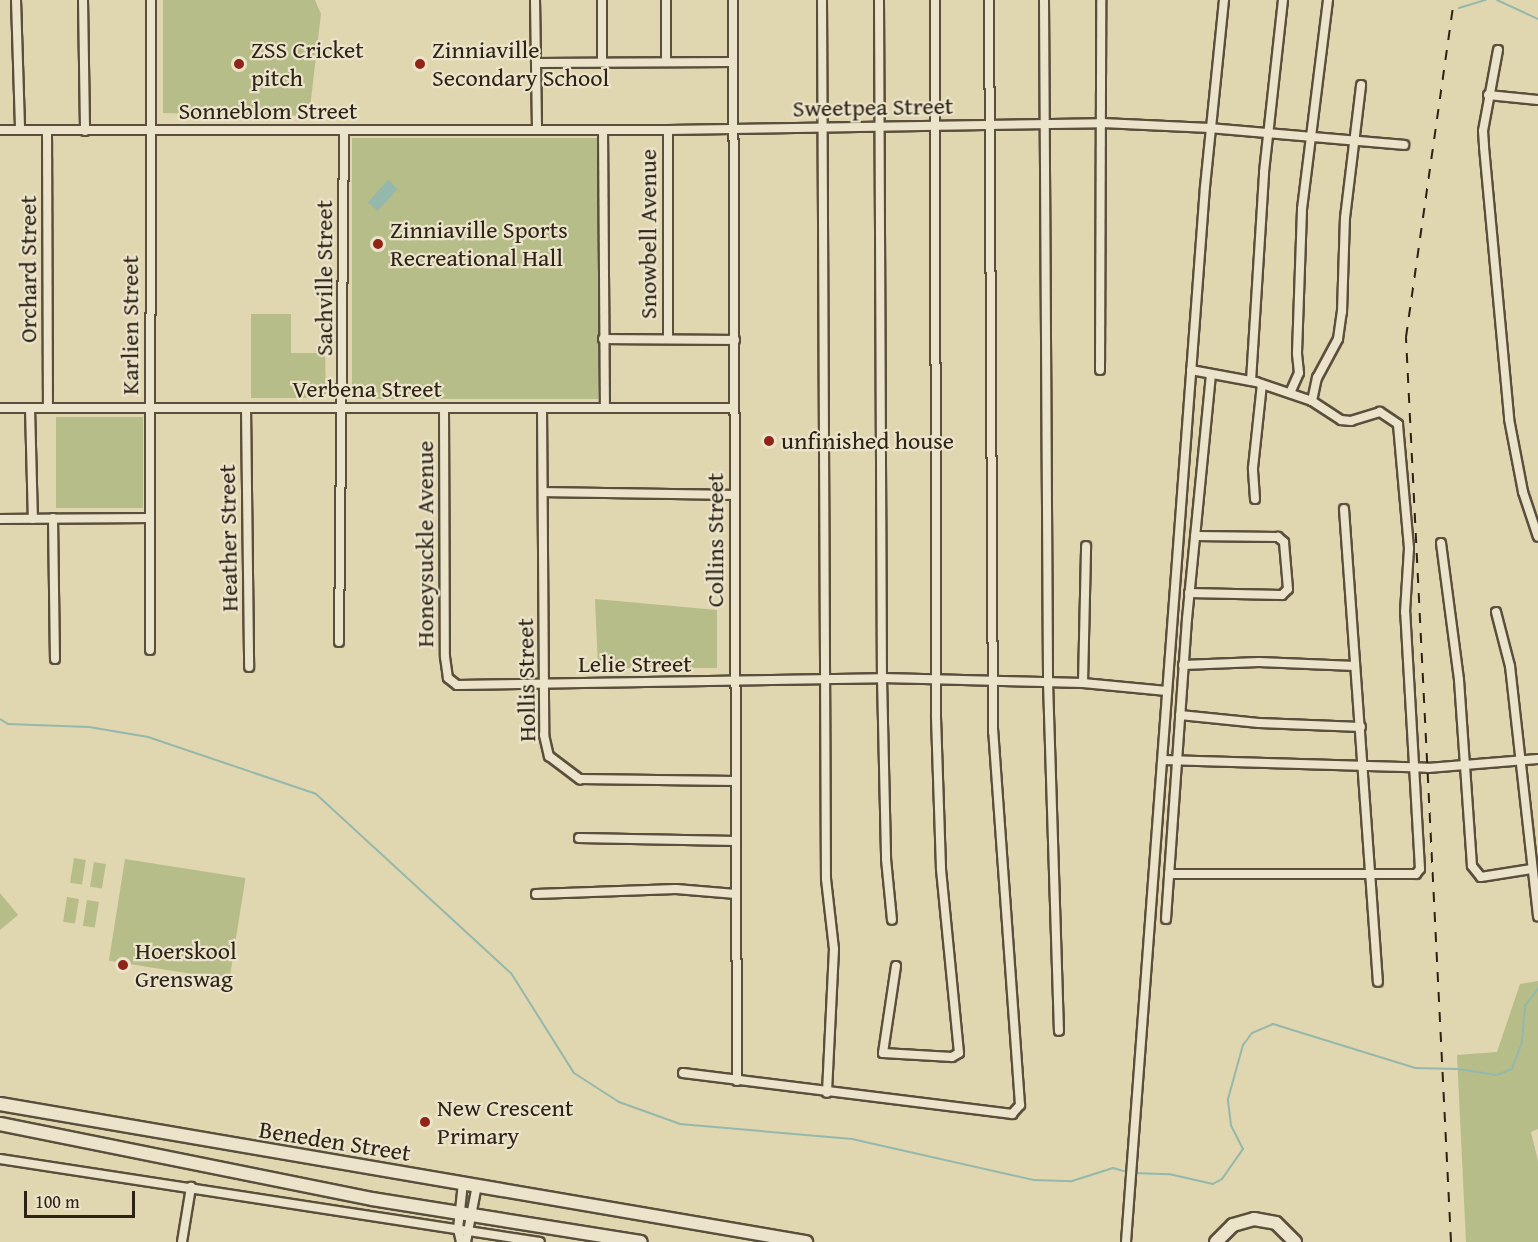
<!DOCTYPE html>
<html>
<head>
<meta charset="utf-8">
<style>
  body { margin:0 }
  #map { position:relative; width:1538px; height:1242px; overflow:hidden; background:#e0d6af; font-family:"Gentium Book Plus",serif }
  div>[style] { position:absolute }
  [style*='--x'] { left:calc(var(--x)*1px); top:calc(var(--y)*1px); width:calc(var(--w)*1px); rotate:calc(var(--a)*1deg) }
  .green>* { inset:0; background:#b6bd88; transform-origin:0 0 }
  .water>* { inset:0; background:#94b9ac; transform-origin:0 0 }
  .stream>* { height:2px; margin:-1px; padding:0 1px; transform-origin:1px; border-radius:1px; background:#94b9ac }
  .roads { filter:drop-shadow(2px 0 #5a4f3c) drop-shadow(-2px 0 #5a4f3c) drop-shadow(0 2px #5a4f3c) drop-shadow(0 -2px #5a4f3c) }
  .minor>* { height:8px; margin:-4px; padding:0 4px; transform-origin:4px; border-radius:4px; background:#ebe4cb }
  .secondary>* { height:12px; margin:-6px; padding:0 6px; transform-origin:6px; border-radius:6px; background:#ebe4cb }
  .rail>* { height:2px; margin-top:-1px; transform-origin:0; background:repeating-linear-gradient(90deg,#2d2216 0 10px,transparent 0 20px) }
  .dots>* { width:16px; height:16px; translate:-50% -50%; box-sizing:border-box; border:3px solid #ebe4cb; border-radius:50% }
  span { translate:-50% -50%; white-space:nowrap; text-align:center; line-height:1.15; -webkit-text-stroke:4.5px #ebe4cb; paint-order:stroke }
  .poi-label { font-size:24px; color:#2d2216 }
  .left { translate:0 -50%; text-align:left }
  .street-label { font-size:24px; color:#2d2216 }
  .scale { position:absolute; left:24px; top:1191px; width:111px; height:27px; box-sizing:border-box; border:3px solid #2d2216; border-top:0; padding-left:8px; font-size:18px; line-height:21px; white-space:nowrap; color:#2d2216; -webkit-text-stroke:4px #ebe4cb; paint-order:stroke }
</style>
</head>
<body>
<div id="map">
  <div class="green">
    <i style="clip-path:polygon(163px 0,315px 0,321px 14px,309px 116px,163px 113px)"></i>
    <i style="left:352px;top:138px;width:246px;height:261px"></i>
    <i style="clip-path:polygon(251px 314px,291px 314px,291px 353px,325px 353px,326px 398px,251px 398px)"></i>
    <i style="left:56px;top:417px;width:87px;height:91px"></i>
    <i style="clip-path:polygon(595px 599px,717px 610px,717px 668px,598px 668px)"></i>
    <i style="left:74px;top:858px;width:12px;height:25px;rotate:9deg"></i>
    <i style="left:125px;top:859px;width:122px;height:103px;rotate:9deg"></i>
    <i style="left:94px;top:862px;width:12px;height:25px;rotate:9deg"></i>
    <i style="clip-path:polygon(0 893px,18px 915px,0 930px)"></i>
    <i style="left:67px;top:897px;width:12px;height:25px;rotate:9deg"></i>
    <i style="left:87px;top:900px;width:12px;height:26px;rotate:9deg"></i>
    <i style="clip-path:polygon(1538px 981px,1538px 1129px,1531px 1132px,1538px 1161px,1538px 1242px,1466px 1242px,1457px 1055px,1497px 1052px,1520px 984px)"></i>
  </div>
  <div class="water">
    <i style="left:388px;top:180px;width:13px;height:30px;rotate:42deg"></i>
  </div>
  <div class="stream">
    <i style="--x:1497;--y:0;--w:45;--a:24.9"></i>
    <i style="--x:1459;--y:8;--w:28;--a:-17"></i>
    <i style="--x:0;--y:719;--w:9;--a:32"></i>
    <i style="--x:8;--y:724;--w:81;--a:2.1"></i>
    <i style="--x:89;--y:727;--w:60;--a:9.6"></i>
    <i style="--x:148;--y:737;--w:177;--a:18.7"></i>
    <i style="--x:316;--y:794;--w:265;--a:42.6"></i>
    <i style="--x:511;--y:973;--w:118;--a:57.8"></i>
    <i style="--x:574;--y:1073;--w:54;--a:32.8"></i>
    <i style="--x:619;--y:1102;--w:65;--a:19.8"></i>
    <i style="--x:680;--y:1124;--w:173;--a:5"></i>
    <i style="--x:852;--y:1139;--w:187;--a:12.7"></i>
    <i style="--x:1034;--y:1180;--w:38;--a:2"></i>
    <i style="--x:1072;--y:1181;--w:43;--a:-17.6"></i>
    <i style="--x:1113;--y:1168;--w:15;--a:16"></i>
    <i style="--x:1133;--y:1173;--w:36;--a:2"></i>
    <i style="--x:1169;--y:1174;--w:45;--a:12.8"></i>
    <i style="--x:1213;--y:1184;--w:10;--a:-29"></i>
    <i style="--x:1222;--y:1179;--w:37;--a:-55"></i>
    <i style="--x:1243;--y:1149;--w:27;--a:-117"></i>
    <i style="--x:1231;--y:1125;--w:26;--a:-97"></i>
    <i style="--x:1228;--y:1099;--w:56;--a:-74.5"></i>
    <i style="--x:1243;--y:1045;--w:15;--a:-53"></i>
    <i style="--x:1252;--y:1033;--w:23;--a:-23"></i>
    <i style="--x:1273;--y:1024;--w:149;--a:17.2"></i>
    <i style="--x:1415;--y:1068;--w:43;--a:1.3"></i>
    <i style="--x:1458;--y:1069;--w:39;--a:9"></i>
    <i style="--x:1497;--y:1075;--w:16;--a:-22"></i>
    <i style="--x:1512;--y:1069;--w:30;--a:-70"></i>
    <i style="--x:1522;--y:1041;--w:35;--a:-85"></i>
    <i style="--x:1525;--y:1006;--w:21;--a:-53"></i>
  </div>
  <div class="roads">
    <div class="minor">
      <i style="--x:16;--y:0;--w:130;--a:88.2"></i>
      <i style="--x:83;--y:0;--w:131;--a:89.1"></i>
      <i style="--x:535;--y:0;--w:130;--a:89.1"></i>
      <i style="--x:733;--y:0;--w:1081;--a:89.79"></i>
      <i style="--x:822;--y:0;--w:879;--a:89.74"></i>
      <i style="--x:826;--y:879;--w:70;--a:83.5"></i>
      <i style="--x:834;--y:949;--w:144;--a:92.8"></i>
      <i style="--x:879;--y:0;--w:678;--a:89.75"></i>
      <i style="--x:882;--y:678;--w:181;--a:88.7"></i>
      <i style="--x:886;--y:859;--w:61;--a:84.4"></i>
      <i style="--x:1044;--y:0;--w:682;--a:89.66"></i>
      <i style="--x:1048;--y:682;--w:349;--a:88.2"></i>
      <i style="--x:1498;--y:50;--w:82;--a:100.5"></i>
      <i style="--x:1483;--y:131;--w:16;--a:86"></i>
      <i style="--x:1484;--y:147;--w:273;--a:84.7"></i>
      <i style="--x:1509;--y:419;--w:74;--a:79.1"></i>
      <i style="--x:1523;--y:492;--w:47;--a:71.6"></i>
      <i style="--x:666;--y:60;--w:60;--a:-90"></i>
      <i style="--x:602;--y:61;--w:61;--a:-90"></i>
      <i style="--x:536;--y:63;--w:197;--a:-0.3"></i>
      <i style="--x:1488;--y:95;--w:50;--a:5.7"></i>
      <i style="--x:0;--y:130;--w:668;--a:0"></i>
      <i style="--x:668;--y:130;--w:434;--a:-0.9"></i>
      <i style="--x:1102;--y:123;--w:108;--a:2.7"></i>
      <i style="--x:1210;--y:128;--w:195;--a:5"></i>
      <i style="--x:47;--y:130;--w:278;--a:89.8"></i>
      <i style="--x:603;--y:130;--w:277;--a:89.6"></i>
      <i style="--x:668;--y:130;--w:209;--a:90"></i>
      <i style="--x:603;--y:339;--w:132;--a:0.4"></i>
      <i style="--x:1100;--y:370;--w:370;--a:-89.8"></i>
      <i style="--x:1251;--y:381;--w:209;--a:-86.4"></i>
      <i style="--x:1264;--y:172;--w:173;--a:-83.7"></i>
      <i style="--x:1290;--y:393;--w:22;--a:-66"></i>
      <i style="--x:1299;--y:373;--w:20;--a:-96"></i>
      <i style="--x:1297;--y:353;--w:144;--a:-88"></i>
      <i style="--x:1302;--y:209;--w:211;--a:-82.9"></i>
      <i style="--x:1312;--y:401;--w:24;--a:-78"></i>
      <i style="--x:1317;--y:378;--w:44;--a:-61.7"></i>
      <i style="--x:1338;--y:339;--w:27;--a:-82"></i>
      <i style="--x:1342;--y:312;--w:94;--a:-88.2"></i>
      <i style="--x:1345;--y:218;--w:134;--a:-83.1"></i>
      <i style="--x:0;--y:408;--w:734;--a:0"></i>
      <i style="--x:30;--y:408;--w:111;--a:88.5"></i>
      <i style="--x:246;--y:408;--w:259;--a:89.3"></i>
      <i style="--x:542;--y:408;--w:327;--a:89.6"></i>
      <i style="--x:544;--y:735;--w:22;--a:77"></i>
      <i style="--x:549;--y:756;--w:39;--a:37"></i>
      <i style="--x:580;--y:779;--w:155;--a:0.7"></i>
      <i style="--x:444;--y:409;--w:248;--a:89.8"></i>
      <i style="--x:445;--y:657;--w:21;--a:82"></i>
      <i style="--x:448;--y:678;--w:11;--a:38"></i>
      <i style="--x:457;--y:685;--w:425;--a:-0.9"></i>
      <i style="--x:882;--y:678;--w:201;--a:1.4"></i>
      <i style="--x:1083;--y:683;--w:84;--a:5.4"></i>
      <i style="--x:543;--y:492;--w:191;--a:0.9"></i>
      <i style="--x:1255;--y:499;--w:31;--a:-94"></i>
      <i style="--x:1253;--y:468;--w:84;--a:-83.9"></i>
      <i style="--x:1344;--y:509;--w:474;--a:85.9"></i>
      <i style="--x:53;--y:518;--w:141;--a:89.2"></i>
      <i style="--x:0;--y:519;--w:149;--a:-0.4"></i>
      <i style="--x:1441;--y:543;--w:138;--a:82.5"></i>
      <i style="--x:1459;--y:680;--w:186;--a:86"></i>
      <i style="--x:1472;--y:866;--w:14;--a:51"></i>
      <i style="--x:1481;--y:877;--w:51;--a:-9.1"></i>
      <i style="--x:1189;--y:593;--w:93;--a:1.2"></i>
      <i style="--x:1282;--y:595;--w:8;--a:-45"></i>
      <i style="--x:1288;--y:589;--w:47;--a:-94.9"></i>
      <i style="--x:1284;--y:542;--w:8;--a:-140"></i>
      <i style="--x:1278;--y:537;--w:83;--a:-179.3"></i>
      <i style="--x:1496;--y:612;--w:56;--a:75.5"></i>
      <i style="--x:1510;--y:666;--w:252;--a:83.6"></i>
      <i style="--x:339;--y:642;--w:512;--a:-89.44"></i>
      <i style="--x:150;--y:650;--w:650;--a:-89.91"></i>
      <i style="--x:1183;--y:665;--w:76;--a:-2.3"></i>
      <i style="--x:1259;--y:662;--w:96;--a:2.4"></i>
      <i style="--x:1083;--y:683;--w:137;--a:-88.7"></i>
      <i style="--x:1180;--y:715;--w:79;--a:5.8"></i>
      <i style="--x:1259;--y:723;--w:102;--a:2.2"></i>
      <i style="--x:1164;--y:760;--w:264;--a:1.7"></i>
      <i style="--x:1428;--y:768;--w:110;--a:-4.7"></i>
      <i style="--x:579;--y:838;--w:157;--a:1.1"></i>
      <i style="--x:1169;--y:874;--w:247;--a:0"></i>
      <i style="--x:1416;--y:874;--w:6;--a:-51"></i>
      <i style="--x:1420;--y:869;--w:257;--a:-93.3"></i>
      <i style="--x:1405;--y:612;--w:64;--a:-86.4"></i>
      <i style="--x:1409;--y:548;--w:124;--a:-95.1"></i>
      <i style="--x:1398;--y:424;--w:22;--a:-146"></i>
      <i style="--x:1380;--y:412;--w:30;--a:163"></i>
      <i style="--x:1351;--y:421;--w:10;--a:-174"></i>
      <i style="--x:1341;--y:420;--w:35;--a:-147"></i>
      <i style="--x:1312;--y:401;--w:59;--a:-161.3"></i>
      <i style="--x:1256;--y:382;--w:66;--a:-169.5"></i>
      <i style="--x:536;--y:894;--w:140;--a:-2"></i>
      <i style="--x:676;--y:889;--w:60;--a:4.8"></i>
      <i style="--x:1166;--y:919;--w:301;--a:-86"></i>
      <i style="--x:1187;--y:619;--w:246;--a:-84.4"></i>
      <i style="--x:896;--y:966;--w:88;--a:98.5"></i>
      <i style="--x:883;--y:1053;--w:69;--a:3.3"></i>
      <i style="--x:952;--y:1057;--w:8;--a:-30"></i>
      <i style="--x:959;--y:1053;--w:186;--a:-95.6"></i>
      <i style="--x:941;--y:868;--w:153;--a:-91.9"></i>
      <i style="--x:936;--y:715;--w:715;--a:-90.08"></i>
      <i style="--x:683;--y:1073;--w:332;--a:7.1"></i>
      <i style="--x:1012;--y:1114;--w:12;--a:-48"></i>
      <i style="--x:1020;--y:1105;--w:374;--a:-94.1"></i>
      <i style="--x:993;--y:732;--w:732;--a:-90.31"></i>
      <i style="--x:0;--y:1159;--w:546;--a:8.74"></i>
      <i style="--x:182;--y:1242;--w:56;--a:-80.7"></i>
      <i style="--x:461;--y:1242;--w:13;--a:-103"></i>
      <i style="--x:458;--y:1229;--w:46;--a:-83.8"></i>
      <i style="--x:466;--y:1242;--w:58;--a:-79.1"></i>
      <i style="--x:1126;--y:1242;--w:1058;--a:-85.72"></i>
      <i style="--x:1205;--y:187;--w:188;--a:-84.2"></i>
    </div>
    <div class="secondary">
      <i style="--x:0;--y:1104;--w:818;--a:9.72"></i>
      <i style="--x:0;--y:1124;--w:379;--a:11.4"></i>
      <i style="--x:372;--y:1199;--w:272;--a:9.1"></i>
      <i style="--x:1216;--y:1242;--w:24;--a:-45"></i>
      <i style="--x:1233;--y:1225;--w:22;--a:-16"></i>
      <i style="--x:1254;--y:1219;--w:22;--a:10"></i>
      <i style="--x:1276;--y:1223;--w:27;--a:45"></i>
    </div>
  </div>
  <div class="rail">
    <i style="--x:1451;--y:1242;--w:906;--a:-92.85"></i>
    <i style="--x:1406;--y:337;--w:340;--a:-81.9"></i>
  </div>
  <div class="dots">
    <i style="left:239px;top:64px;background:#8f2418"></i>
    <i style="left:420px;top:64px;background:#8f2418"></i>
    <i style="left:378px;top:244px;background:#8f2418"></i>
    <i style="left:769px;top:441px;background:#8f2418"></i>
    <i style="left:123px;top:965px;background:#8f2418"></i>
    <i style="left:425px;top:1122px;background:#8f2418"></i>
  </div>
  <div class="poi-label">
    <span class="left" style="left:251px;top:64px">ZSS Cricket<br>pitch</span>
    <span class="left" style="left:432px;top:64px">Zinniaville<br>Secondary School</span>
    <span class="left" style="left:390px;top:244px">Zinniaville Sports<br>Recreational Hall</span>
    <span class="left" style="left:781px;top:441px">unfinished house</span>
    <span class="left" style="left:135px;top:965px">Hoerskool<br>Grenswag</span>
    <span class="left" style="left:437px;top:1122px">New Crescent<br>Primary</span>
  </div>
  <div class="street-label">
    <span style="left:873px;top:107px;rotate:-1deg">Sweetpea Street</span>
    <span style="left:268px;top:111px">Sonneblom Street</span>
    <span style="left:648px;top:234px;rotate:-90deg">Snowbell Avenue</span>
    <span style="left:28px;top:269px;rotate:-90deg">Orchard Street</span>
    <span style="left:324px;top:278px;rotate:-90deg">Sachville Street</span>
    <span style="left:130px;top:325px;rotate:-90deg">Karlien Street</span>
    <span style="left:367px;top:389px">Verbena Street</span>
    <span style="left:228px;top:538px;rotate:-91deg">Heather Street</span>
    <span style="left:715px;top:540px;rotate:-90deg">Collins Street</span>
    <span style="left:425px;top:544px;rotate:-90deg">Honeysuckle Avenue</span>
    <span style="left:635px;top:664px">Lelie Street</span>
    <span style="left:526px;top:680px;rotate:-91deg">Hollis Street</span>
    <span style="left:335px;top:1141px;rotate:9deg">Beneden Street</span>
  </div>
  <div class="scale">100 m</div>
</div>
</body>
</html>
